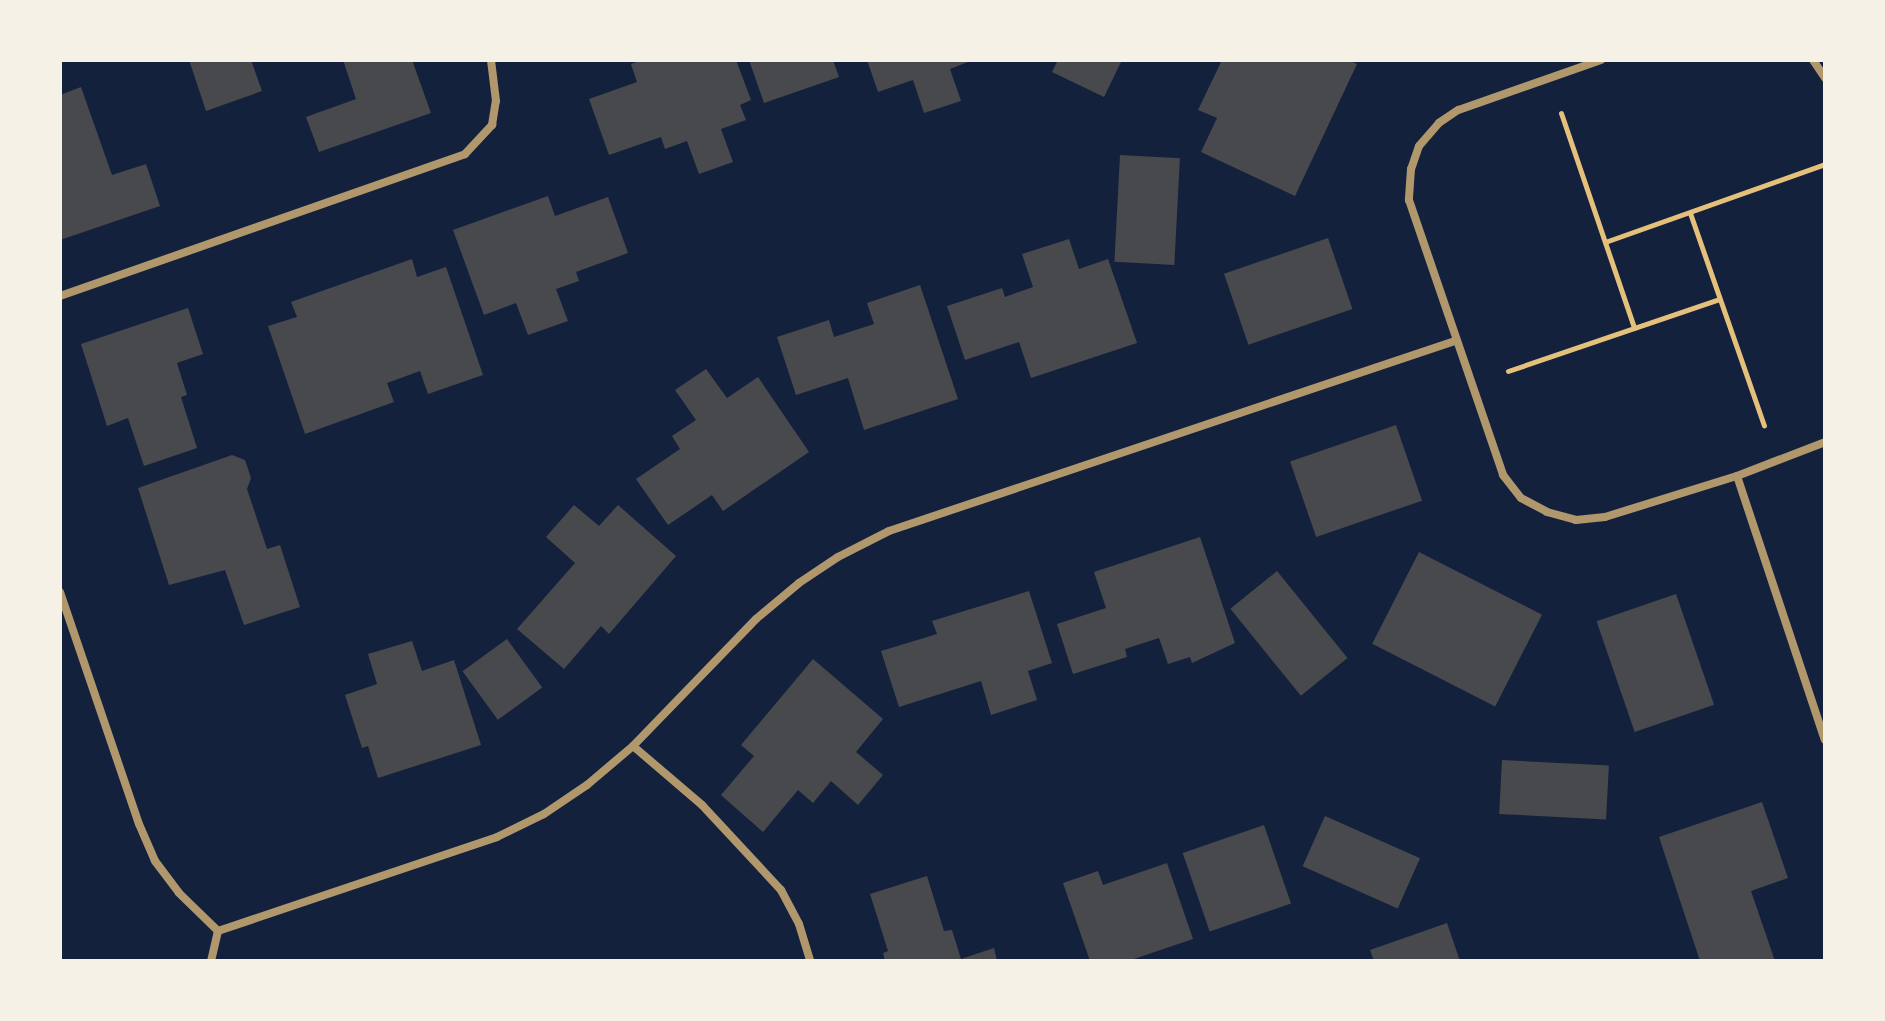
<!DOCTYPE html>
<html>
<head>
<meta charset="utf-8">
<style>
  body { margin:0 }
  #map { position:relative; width:1885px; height:1021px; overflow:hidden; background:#14213d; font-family:Jost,sans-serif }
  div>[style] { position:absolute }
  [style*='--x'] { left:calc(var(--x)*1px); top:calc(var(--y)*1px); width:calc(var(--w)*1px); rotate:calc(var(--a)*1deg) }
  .building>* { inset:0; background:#48494c; transform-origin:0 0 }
  .path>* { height:5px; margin:-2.5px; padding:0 2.5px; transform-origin:2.5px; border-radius:2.5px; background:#e5c07b }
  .minor>* { height:8px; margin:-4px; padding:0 4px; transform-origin:4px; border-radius:4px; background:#b1986c }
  span { translate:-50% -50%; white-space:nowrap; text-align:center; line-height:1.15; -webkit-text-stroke:6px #f6f1e7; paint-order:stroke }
  .frame { position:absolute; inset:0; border:62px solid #f6f1e7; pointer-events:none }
</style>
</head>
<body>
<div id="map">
  <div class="building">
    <i style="clip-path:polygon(189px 60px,251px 60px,262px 91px,206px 111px)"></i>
    <i style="clip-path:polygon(343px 60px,412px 60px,431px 113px,319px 152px,306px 117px,356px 99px)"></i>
    <i style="clip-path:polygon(642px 60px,736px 60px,751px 100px,740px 105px,746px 120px,721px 129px,733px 162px,699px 174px,687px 141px,665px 149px,661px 137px,609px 155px,589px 99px,637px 82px,631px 64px)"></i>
    <i style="clip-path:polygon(749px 60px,833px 60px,839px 77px,764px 103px)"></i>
    <i style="clip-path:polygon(867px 60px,973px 60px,950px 69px,961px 101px,924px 113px,913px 80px,878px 92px)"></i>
    <i style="clip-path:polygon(1058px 60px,1122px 60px,1104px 97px,1052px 72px)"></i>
    <i style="clip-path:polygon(1222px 60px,1348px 60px,1357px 64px,1295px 196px,1201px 152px,1217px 118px,1198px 110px)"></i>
    <i style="clip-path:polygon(81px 87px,112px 175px,146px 164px,160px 206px,60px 240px,60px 95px)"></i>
    <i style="left:1120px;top:155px;width:60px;height:107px;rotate:3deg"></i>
    <i style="clip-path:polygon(548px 196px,555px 216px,608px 197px,628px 253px,576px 272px,579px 281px,556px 289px,568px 321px,528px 335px,516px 303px,484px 315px,453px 230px)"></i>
    <i style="left:1328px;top:238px;width:75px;height:110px;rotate:71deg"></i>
    <i style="clip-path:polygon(1069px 239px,1079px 269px,1108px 259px,1137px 343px,1031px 378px,1019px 342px,965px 360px,947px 306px,1002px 288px,1005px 297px,1033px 287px,1022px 254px)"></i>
    <i style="clip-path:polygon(412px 259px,417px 277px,446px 267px,483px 375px,428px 394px,420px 371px,387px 383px,394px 402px,305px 434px,268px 326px,297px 317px,291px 302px)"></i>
    <i style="clip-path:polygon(920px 285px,958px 399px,864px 430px,848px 378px,796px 395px,777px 337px,829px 320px,834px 337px,874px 324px,867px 303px)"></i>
    <i style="clip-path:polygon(188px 308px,203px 354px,177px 363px,187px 395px,181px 397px,197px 448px,144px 466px,128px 418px,107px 426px,81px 344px)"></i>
    <i style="clip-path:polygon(706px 369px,727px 398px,758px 377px,809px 452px,723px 511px,712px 495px,668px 525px,636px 479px,680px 449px,672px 436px,696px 420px,675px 390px)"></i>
    <i style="left:1396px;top:425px;width:80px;height:112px;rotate:71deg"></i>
    <i style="clip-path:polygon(232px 455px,245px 460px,251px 478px,247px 489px,267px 549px,280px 545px,300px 607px,244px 625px,225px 570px,169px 585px,138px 488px)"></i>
    <i style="clip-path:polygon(574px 505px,599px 526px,618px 505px,676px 556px,609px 634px,601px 626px,564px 669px,517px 629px,575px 563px,546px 537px)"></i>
    <i style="clip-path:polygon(1200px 537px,1235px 643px,1192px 663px,1190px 657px,1168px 664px,1159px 638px,1125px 649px,1127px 657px,1073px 674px,1057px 624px,1106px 608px,1094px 572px)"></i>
    <i style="left:1419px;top:552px;width:138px;height:103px;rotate:27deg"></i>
    <i style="left:1277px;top:571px;width:112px;height:60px;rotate:51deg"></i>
    <i style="clip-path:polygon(1029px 591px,1052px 663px,1028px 671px,1037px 700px,991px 715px,981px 681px,899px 707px,881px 651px,937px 634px,932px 621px)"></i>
    <i style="left:1676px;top:594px;width:117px;height:84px;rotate:71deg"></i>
    <i style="left:507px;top:639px;width:60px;height:55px;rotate:54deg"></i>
    <i style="clip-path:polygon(412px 641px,422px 671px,454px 660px,481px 745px,378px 778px,368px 746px,362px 748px,345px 695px,377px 684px,368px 654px)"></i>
    <i style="clip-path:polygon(813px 659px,883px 719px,856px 752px,883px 775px,858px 805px,831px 781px,813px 803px,798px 790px,763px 832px,721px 795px,754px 756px,741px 745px)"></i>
    <i style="left:1502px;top:760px;width:107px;height:54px;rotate:3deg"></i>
    <i style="clip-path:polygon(1762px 802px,1788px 878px,1751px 891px,1775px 961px,1700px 961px,1659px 837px)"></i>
    <i style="left:1325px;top:816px;width:104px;height:55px;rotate:24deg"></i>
    <i style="left:1264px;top:825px;width:83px;height:86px;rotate:71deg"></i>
    <i style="clip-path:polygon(1167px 863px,1193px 939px,1128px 961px,1090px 961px,1063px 883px,1098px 871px,1103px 885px)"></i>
    <i style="clip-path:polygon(927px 876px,944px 931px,952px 930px,961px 959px,994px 948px,997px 961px,885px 961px,883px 953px,888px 951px,870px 894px)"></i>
    <i style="clip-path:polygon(1447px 923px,1460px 961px,1374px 961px,1370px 950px)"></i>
  </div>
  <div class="path">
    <i style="--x:1561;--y:113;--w:227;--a:71.2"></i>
    <i style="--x:1690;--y:213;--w:225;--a:70.8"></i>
    <i style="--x:1605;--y:242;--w:233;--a:-19.5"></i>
    <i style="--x:1508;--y:371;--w:223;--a:-18.8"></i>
  </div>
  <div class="minor">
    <i style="--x:1601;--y:60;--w:151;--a:160.7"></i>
    <i style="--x:1458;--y:110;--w:23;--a:146"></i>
    <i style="--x:1439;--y:123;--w:30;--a:131"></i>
    <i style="--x:1419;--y:146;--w:24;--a:109"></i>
    <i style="--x:1411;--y:169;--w:31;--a:94"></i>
    <i style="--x:1409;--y:200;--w:291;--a:71.1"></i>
    <i style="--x:1503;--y:475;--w:29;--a:52"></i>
    <i style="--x:1521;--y:498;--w:30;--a:28"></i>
    <i style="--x:1547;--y:512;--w:30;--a:15"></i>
    <i style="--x:1576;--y:520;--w:29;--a:-6"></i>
    <i style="--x:1605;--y:517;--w:138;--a:-17.3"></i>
    <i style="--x:1737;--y:476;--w:94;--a:-21.1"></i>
    <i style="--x:1813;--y:60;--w:22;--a:56"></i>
    <i style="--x:60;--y:296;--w:429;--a:-19.3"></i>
    <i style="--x:465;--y:154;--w:40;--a:-47"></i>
    <i style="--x:492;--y:125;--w:24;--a:-81"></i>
    <i style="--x:496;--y:101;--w:41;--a:-97"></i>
    <i style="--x:1737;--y:476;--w:278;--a:71.6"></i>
    <i style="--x:60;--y:592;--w:245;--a:71.2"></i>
    <i style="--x:139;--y:824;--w:40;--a:66.6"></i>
    <i style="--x:155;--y:861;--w:40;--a:53"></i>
    <i style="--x:179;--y:893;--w:54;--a:44.3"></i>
    <i style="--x:218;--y:931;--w:31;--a:103"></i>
    <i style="--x:633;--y:746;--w:91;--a:40.5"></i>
    <i style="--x:702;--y:805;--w:116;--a:47.1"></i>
    <i style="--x:781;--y:890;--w:38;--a:62"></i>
    <i style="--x:799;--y:924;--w:39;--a:73"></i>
    <i style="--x:218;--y:931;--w:294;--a:-18.6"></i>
    <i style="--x:497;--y:837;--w:52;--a:-26.1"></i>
    <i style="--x:544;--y:814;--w:52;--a:-34"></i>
    <i style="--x:587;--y:785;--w:60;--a:-40.3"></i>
    <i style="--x:633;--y:746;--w:177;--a:-45.9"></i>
    <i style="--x:756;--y:619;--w:56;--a:-39.9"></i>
    <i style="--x:799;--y:583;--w:47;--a:-33.7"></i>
    <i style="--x:838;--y:557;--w:57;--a:-27"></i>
    <i style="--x:889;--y:531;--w:597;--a:-18.56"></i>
  </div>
  <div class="frame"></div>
</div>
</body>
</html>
